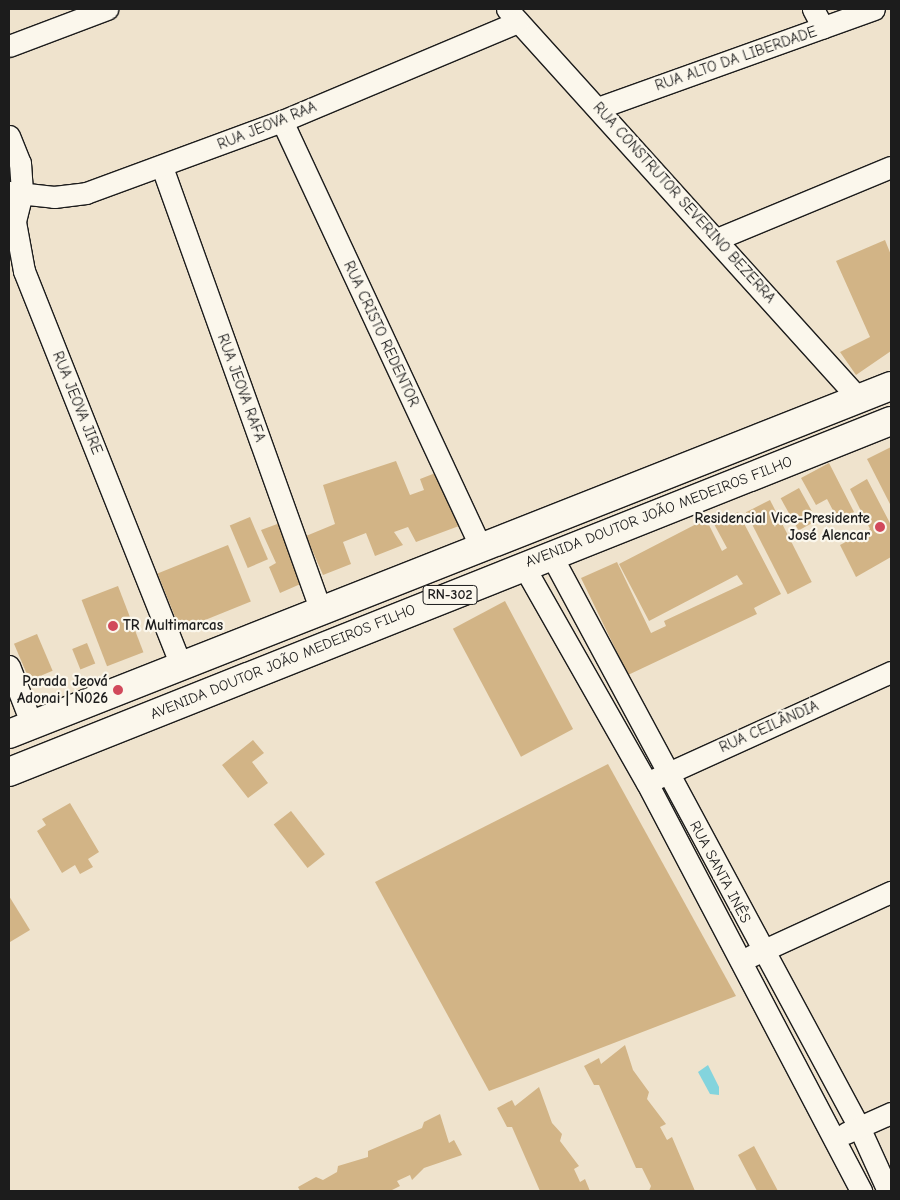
<!DOCTYPE html>
<html>
<head>
<meta charset="utf-8">
<style>
  body { margin:0 }
  #map { position:relative; width:900px; height:1200px; overflow:hidden; background:#efe3cd; font-family:"Comic Neue",sans-serif }
  div>[style] { position:absolute }
  [style*='--x'] { left:calc(var(--x)*1px); top:calc(var(--y)*1px); width:calc(var(--w)*1px); rotate:calc(var(--a)*1deg) }
  .water>* { inset:0; background:#83d4dd }
  .building>* { inset:0; background:#d2b486; transform-origin:0 0 }
  .roads { filter:drop-shadow(1px 0 #1c1c1c) drop-shadow(-1px 0 #1c1c1c) drop-shadow(0 1px #1c1c1c) drop-shadow(0 -1px #1c1c1c) }
  .minor>* { height:21px; margin:-10.5px; padding:0 10.5px; transform-origin:10.5px; border-radius:10.5px; background:#fbf7ec }
  .primary>* { height:28px; margin:-14px; padding:0 14px; transform-origin:14px; border-radius:14px; background:#fbf7ec }
  .dots>* { width:14px; height:14px; translate:-50% -50%; box-sizing:border-box; border:2px solid #fbf7ec; border-radius:50% }
  span { translate:-50% -50%; white-space:nowrap; text-align:center; line-height:1.15; -webkit-text-stroke:4.5px #fbf7ec; paint-order:stroke }
  .shield-label span { padding:1px 4px; background:#fbf7ec; border:1px solid; border-radius:4px; -webkit-text-stroke-width:0 }
  .shield-label { font-size:14px; color:#1c1c1c; font-weight:700 }
  .street-label { font-size:15px; color:#1c1c1c }
  .poi-label { font-size:15px; color:#1c1c1c; font-weight:700 }
  .right { translate:-100% -50%; text-align:right }
  .left { translate:0 -50%; text-align:left }
  .frame { position:absolute; inset:0; border:10px solid #1c1c1c; pointer-events:none }
</style>
</head>
<body>
<div id="map">
  <div class="water">
    <i style="clip-path:polygon(708px 1065px,719px 1087px,719px 1095px,710px 1094px,698px 1072px)"></i>
  </div>
  <div class="building">
    <i style="clip-path:polygon(885px 240px,891px 255px,891px 351px,856px 375px,840px 352px,870px 337px,836px 261px)"></i>
    <i style="clip-path:polygon(891px 447px,891px 506px,867px 459px)"></i>
    <i style="clip-path:polygon(396px 461px,410px 495px,424px 490px,420px 479px,438px 472px,459px 526px,416px 542px,408px 527px,394px 532px,403px 545px,375px 556px,366px 533px,343px 542px,351px 564px,323px 575px,306px 536px,335px 524px,323px 485px)"></i>
    <i style="clip-path:polygon(829px 463px,854px 512px,838px 520px,827px 499px,816px 505px,801px 478px)"></i>
    <i style="clip-path:polygon(867px 479px,891px 525px,891px 557px,856px 577px,840px 545px,870px 529px,850px 489px)"></i>
    <i style="left:799px;top:488px;width:37px;height:21px;rotate:61deg"></i>
    <i style="left:770px;top:500px;width:92px;height:27px;rotate:63deg"></i>
    <i style="clip-path:polygon(738px 512px,781px 594px,754px 608px,757px 614px,628px 675px,581px 578px,617px 562px,651px 633px,666px 626px,664px 621px,743px 584px,737px 575px,649px 621px,619px 564px,706px 519px,722px 551px,727px 548px,714px 524px)"></i>
    <i style="left:250px;top:517px;width:46px;height:22px;rotate:67deg"></i>
    <i style="clip-path:polygon(280px 523px,305px 582px,280px 593px,269px 567px,276px 563px,261px 530px)"></i>
    <i style="left:228px;top:545px;width:61px;height:76px;rotate:68deg"></i>
    <i style="left:118px;top:586px;width:71px;height:39px;rotate:69deg"></i>
    <i style="left:505px;top:601px;width:145px;height:59px;rotate:62deg"></i>
    <i style="left:37px;top:634px;width:40px;height:25px;rotate:67deg"></i>
    <i style="left:87px;top:643px;width:22px;height:16px;rotate:68deg"></i>
    <i style="clip-path:polygon(253px 740px,264px 753px,252px 762px,268px 783px,248px 798px,222px 765px)"></i>
    <i style="clip-path:polygon(608px 764px,736px 996px,489px 1091px,375px 882px)"></i>
    <i style="clip-path:polygon(70px 803px,99px 852px,88px 859px,93px 867px,80px 874px,75px 865px,62px 873px,37px 831px,46px 825px,42px 819px)"></i>
    <i style="left:291px;top:811px;width:55px;height:22px;rotate:52deg"></i>
    <i style="clip-path:polygon(9px 896px,30px 930px,10px 942px,9px 939px)"></i>
    <i style="clip-path:polygon(625px 1045px,633px 1070px,649px 1092px,647px 1099px,666px 1124px,660px 1127px,667px 1140px,672px 1137px,695px 1191px,649px 1191px,651px 1186px,642px 1168px,636px 1168px,599px 1085px,594px 1085px,584px 1066px,599px 1058px,601px 1064px)"></i>
    <i style="clip-path:polygon(539px 1087px,552px 1123px,562px 1134px,560px 1141px,579px 1166px,574px 1169px,580px 1182px,585px 1179px,590px 1191px,540px 1191px,512px 1127px,507px 1127px,497px 1108px,512px 1100px,515px 1106px)"></i>
    <i style="clip-path:polygon(440px 1114px,449px 1143px,454px 1140px,462px 1155px,424px 1168px,412px 1180px,410px 1175px,397px 1181px,400px 1186px,390px 1191px,300px 1191px,298px 1187px,316px 1177px,323px 1180px,337px 1172px,338px 1166px,368px 1157px,368px 1151px,422px 1128px,424px 1122px)"></i>
    <i style="clip-path:polygon(754px 1146px,778px 1191px,757px 1191px,738px 1155px)"></i>
  </div>
  <div class="roads">
    <div class="minor">
      <i style="--x:507;--y:9;--w:527;--a:47.92"></i>
      <i style="--x:813;--y:9;--w:21;--a:62"></i>
      <i style="--x:9;--y:46;--w:105;--a:-20.7"></i>
      <i style="--x:598;--y:108;--w:293;--a:-19.7"></i>
      <i style="--x:282;--y:121;--w:469;--a:65"></i>
      <i style="--x:9;--y:136;--w:29;--a:68"></i>
      <i style="--x:20;--y:163;--w:30;--a:86"></i>
      <i style="--x:22;--y:193;--w:30;--a:104"></i>
      <i style="--x:15;--y:222;--w:50;--a:79.6"></i>
      <i style="--x:24;--y:271;--w:424;--a:68.3"></i>
      <i style="--x:162;--y:167;--w:471;--a:70.3"></i>
      <i style="--x:9;--y:192;--w:45;--a:6.3"></i>
      <i style="--x:54;--y:197;--w:32;--a:-7"></i>
      <i style="--x:86;--y:193;--w:209;--a:-20.2"></i>
      <i style="--x:282;--y:121;--w:256;--a:-22.8"></i>
      <i style="--x:717;--y:239;--w:188;--a:-22.5"></i>
      <i style="--x:550;--y:553;--w:652;--a:61.71"></i>
      <i style="--x:859;--y:1127;--w:70;--a:65.6"></i>
      <i style="--x:523;--y:565;--w:251;--a:60.4"></i>
      <i style="--x:647;--y:783;--w:461;--a:62.3"></i>
      <i style="--x:9;--y:666;--w:63;--a:68.7"></i>
      <i style="--x:655;--y:779;--w:259;--a:-24.4"></i>
      <i style="--x:751;--y:956;--w:154;--a:-24.6"></i>
      <i style="--x:846;--y:1133;--w:49;--a:-24"></i>
    </div>
    <div class="primary">
      <i style="--x:9;--y:734;--w:948;--a:-21.53"></i>
      <i style="--x:9;--y:772;--w:949;--a:-21.7"></i>
    </div>
  </div>
  <div class="dots">
    <i style="left:880px;top:527px;background:#d1495b"></i>
    <i style="left:113px;top:626px;background:#d1495b"></i>
    <i style="left:118px;top:690px;background:#d1495b"></i>
  </div>
  <div class="shield-label">
    <span style="left:450px;top:595px">RN-302</span>
  </div>
  <div class="street-label">
    <span style="left:736px;top:59px;rotate:-19deg">RUA ALTO DA LIBERDADE</span>
    <span style="left:267px;top:126px;rotate:-22deg">RUA JEOVA RAA</span>
    <span style="left:684px;top:203px;rotate:48deg">RUA CONSTRUTOR SEVERINO BEZERRA</span>
    <span style="left:381px;top:334px;rotate:65deg">RUA CRISTO REDENTOR</span>
    <span style="left:241px;top:388px;rotate:70deg">RUA JEOVA RAFA</span>
    <span style="left:77px;top:403px;rotate:68deg">RUA JEOVA JIRE</span>
    <span style="left:659px;top:512px;rotate:-21deg">AVENIDA DOUTOR JOÃO MEDEIROS FILHO</span>
    <span style="left:283px;top:662px;rotate:-22deg">AVENIDA DOUTOR JOÃO MEDEIROS FILHO</span>
    <span style="left:769px;top:727px;rotate:-24deg">RUA CEILÂNDIA</span>
    <span style="left:720px;top:872px;rotate:62deg">RUA SANTA INÊS</span>
  </div>
  <div class="poi-label">
    <span class="right" style="left:870px;top:527px">Residencial Vice-Presidente<br>José Alencar</span>
    <span class="left" style="left:123px;top:626px">TR Multimarcas</span>
    <span class="right" style="left:108px;top:690px">Parada Jeová<br>Adonai | N026</span>
  </div>
  <div class="frame"></div>
</div>
</body>
</html>
